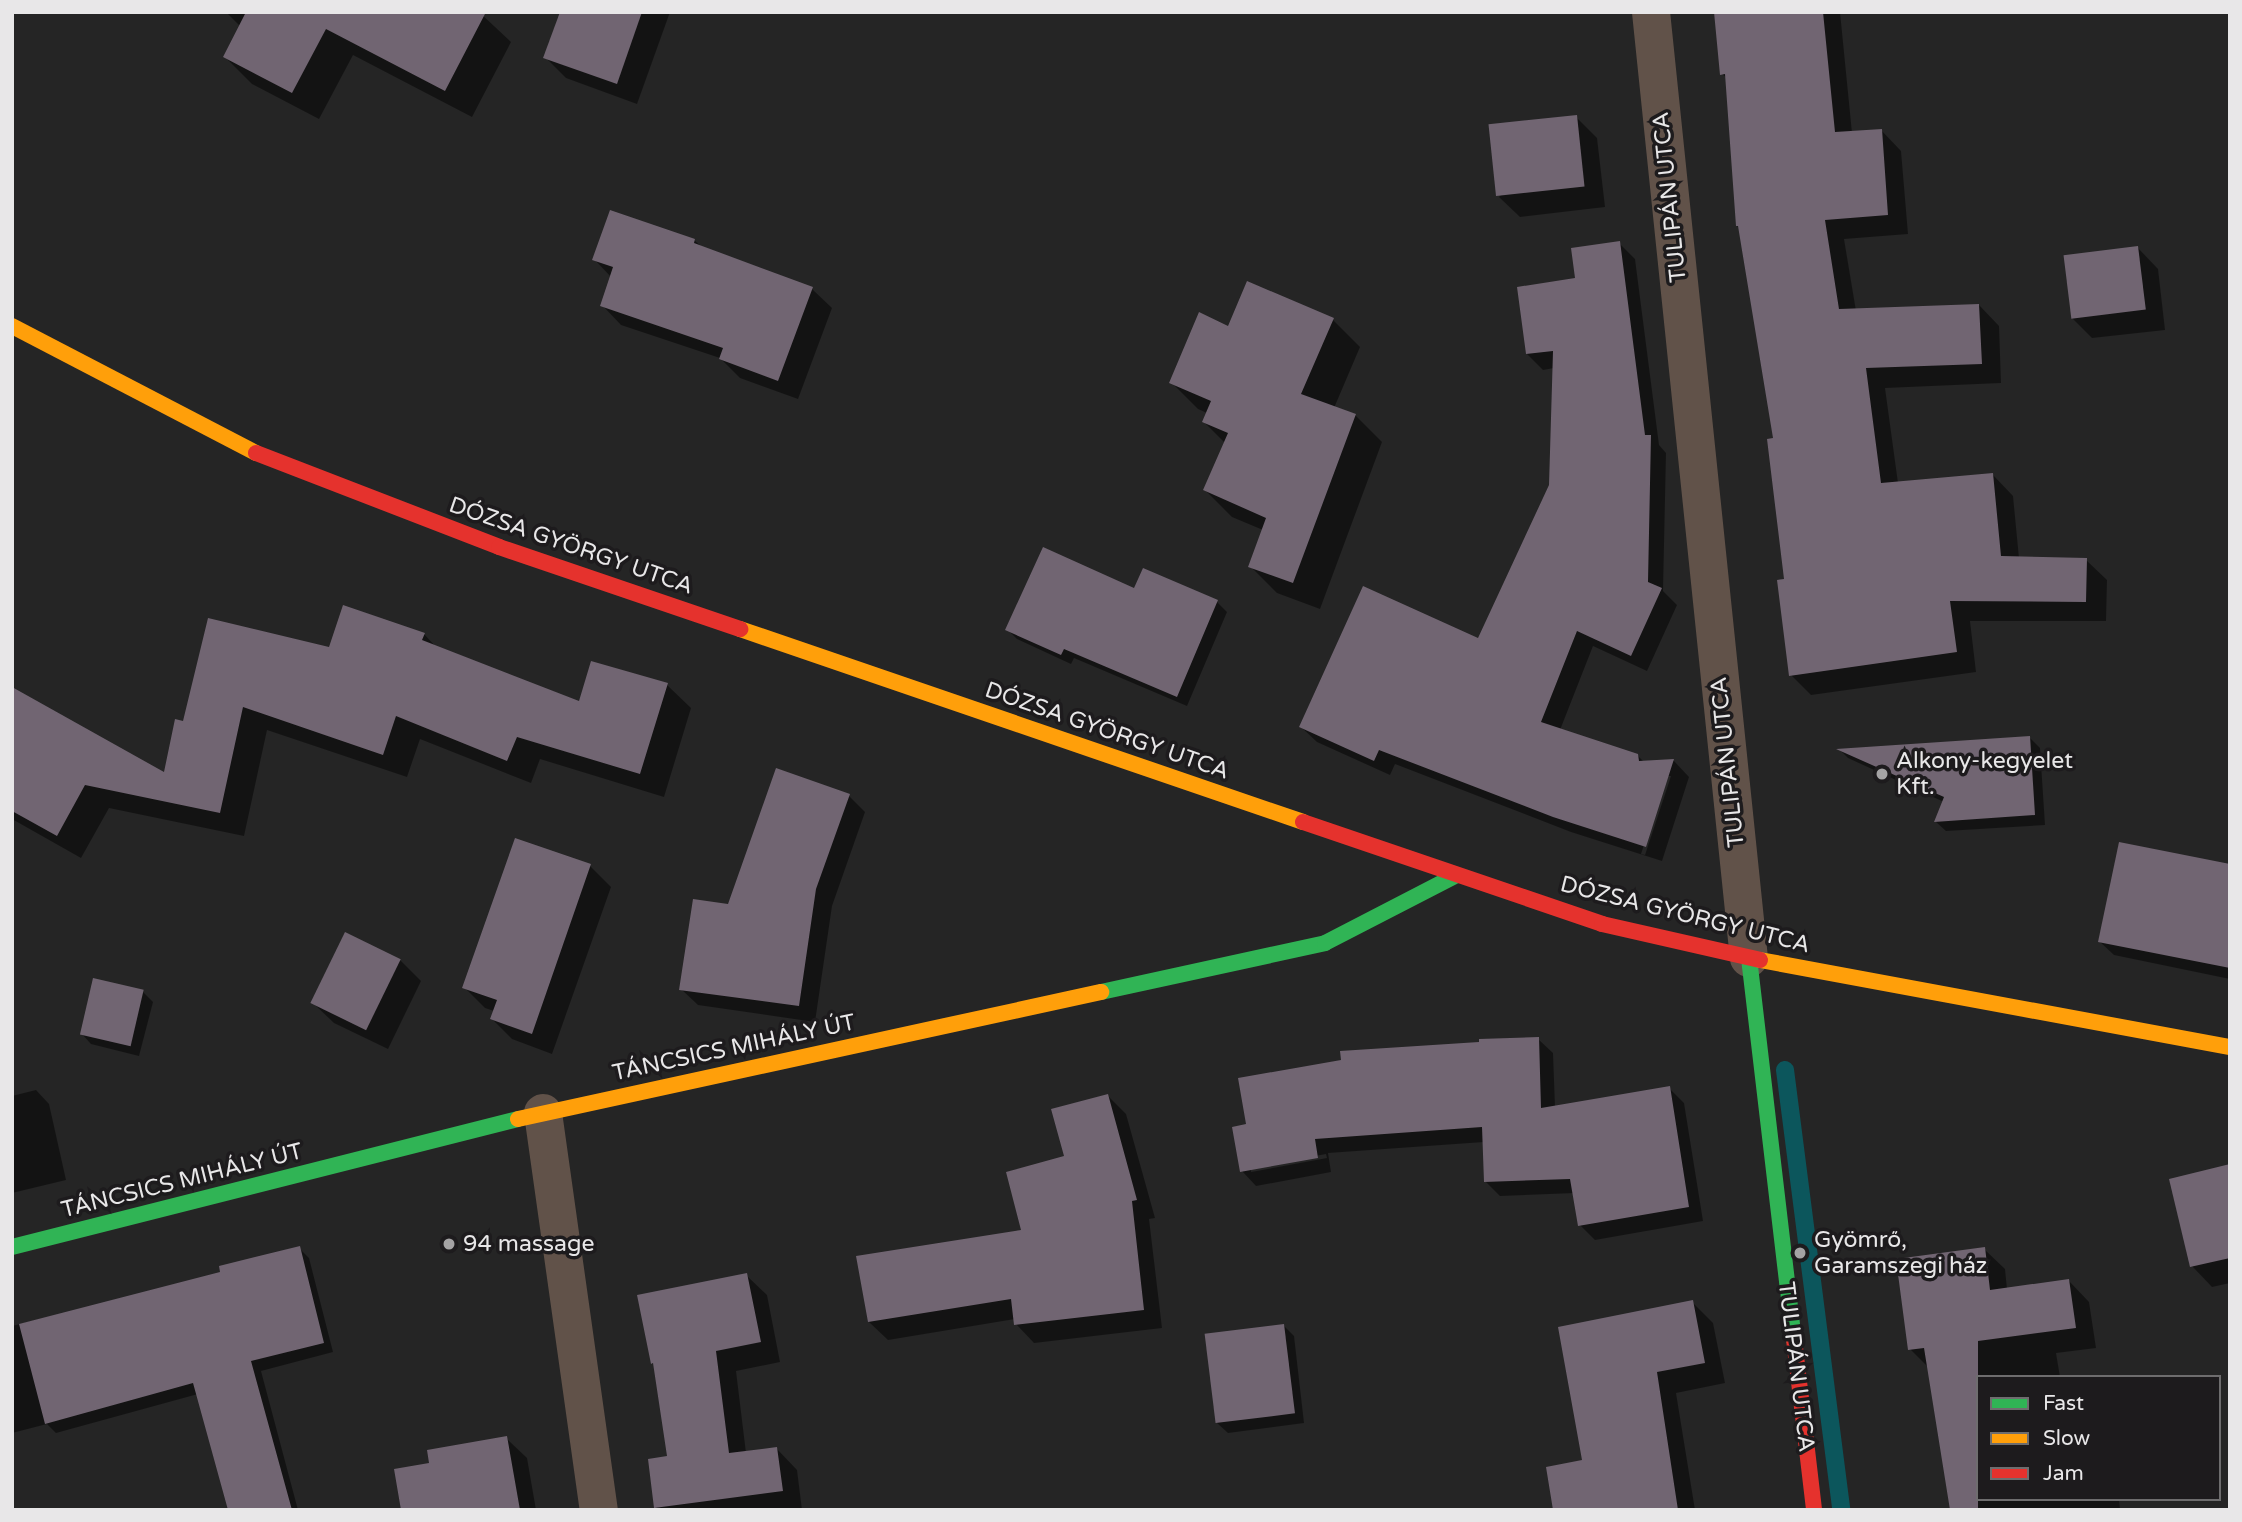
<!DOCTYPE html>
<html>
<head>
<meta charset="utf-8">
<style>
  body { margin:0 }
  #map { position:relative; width:2242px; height:1522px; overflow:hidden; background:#252525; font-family:"Varela Round",sans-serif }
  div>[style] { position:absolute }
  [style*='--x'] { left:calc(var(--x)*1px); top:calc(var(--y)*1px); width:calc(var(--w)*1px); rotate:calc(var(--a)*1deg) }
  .shadow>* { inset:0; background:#0007 }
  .stream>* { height:18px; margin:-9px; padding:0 9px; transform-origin:9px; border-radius:9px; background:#0c565c }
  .building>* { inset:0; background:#716572; transform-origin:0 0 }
  .street>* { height:38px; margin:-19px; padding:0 19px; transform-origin:19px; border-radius:19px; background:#615249 }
  .fast>* { height:16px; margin:-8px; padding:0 8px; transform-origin:8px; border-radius:8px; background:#30b455 }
  .slow>* { height:16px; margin:-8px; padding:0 8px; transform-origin:8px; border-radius:8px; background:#ff9f0a }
  .jam>* { height:16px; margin:-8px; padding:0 8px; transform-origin:8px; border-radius:8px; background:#e5322d }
  .dots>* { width:19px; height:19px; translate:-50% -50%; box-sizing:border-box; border:4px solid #1d1b1d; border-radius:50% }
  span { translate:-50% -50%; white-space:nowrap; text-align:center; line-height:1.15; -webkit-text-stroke:7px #1d1b1d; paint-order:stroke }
  .street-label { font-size:23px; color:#e8e7e8 }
  .poi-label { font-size:23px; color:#e8e7e8 }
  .left { translate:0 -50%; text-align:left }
  .frame { position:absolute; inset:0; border:14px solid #e8e7e8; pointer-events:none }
  .legend { position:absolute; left:1976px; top:1375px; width:245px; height:126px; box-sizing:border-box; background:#1d1b1d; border:2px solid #6e6d6e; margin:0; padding:9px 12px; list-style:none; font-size:21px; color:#e8e7e8 }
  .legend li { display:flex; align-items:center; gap:14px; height:35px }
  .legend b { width:35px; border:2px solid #6e6d6e }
</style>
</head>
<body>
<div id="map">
  <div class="shadow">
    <i style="clip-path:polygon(226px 12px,479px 12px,511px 42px,472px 117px,353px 55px,319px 119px,252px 84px,225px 57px,241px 27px)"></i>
    <i style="clip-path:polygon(562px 12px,670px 12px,637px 104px,566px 78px,545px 57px)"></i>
    <i style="clip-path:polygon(1717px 12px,1840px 12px,1852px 133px,1881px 130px,1901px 151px,1908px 234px,1844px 239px,1856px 311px,1979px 305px,1999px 326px,2001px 383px,1885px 388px,1898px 483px,1993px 475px,2013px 496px,2019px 558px,2086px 560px,2107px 580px,2106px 621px,1970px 621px,1976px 672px,1811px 695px,1791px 675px,1775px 440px,1741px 229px,1737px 226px,1727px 78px,1722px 74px)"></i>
    <i style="clip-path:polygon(1576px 117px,1597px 138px,1605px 207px,1520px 217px,1499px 197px)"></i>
    <i style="clip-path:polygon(694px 240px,703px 248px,812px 289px,832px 308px,798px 399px,740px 378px,720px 358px,621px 325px,602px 305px,611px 277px,594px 259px)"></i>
    <i style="clip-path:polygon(evenodd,1619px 243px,1635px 259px,1659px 445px,1666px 453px,1663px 591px,1677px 605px,1647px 671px,1593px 646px,1560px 730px,1637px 755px,1645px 763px,1674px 761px,1689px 777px,1662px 861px,1571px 832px,1395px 764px,1390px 775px,1317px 742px,1301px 727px,1479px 641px,1550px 485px,1554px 368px,1543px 370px,1527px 354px,1577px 280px,1619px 243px,1667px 776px,1671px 776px,1645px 855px,1641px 854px,1667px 776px)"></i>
    <i style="clip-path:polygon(2138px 248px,2158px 269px,2165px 330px,2092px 338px,2071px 317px)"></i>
    <i style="clip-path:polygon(1333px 320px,1360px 347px,1334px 408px,1355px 415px,1382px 442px,1320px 609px,1277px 593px,1250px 566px,1263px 530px,1232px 517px,1205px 490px,1225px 443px,1204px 422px,1207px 413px,1198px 409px,1171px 382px,1229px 328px)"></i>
    <i style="clip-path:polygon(1135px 590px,1217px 602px,1227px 612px,1187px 706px,1074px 658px,1071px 664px,1017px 639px,1007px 629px)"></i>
    <i style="clip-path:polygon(424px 634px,436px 647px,580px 704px,667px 685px,691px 708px,664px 797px,540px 759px,531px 783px,420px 739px,407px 777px,267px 730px,244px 836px,109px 808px,81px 858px,12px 819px,12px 689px,165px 775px,184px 723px,330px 649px)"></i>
    <i style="clip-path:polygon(2030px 738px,2040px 748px,2045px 825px,1946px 831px,1936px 822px,1944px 802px,1848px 758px,1840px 750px)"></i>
    <i style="clip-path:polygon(849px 796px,865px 812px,832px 906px,815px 1022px,698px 1005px,681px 989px,729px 905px)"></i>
    <i style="clip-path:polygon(590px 866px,611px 887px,552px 1054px,512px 1039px,492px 1019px,494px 1011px,485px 1008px,464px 987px)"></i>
    <i style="clip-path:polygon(2230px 866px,2230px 979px,2114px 955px,2099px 941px)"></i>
    <i style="clip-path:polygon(400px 960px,421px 981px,388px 1049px,334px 1023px,313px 1003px)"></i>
    <i style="clip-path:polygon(143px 992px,153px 1002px,139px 1056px,91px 1044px,81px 1033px)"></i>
    <i style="clip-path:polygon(evenodd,1538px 1039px,1553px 1053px,1555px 1107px,1669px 1088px,1684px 1103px,1703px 1221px,1595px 1240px,1580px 1225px,1575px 1193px,1500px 1196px,1485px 1181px,1484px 1142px,1328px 1153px,1331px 1172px,1256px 1186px,1242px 1171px,1538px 1039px,1326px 1154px,1327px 1158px,1251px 1172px,1251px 1168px,1326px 1154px)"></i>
    <i style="clip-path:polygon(36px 1090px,49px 1104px,66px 1180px,12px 1193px,12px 1096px)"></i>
    <i style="clip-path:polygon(1108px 1096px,1126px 1114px,1155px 1218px,1149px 1219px,1162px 1328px,1034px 1343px,1016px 1324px,1015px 1319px,888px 1340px,869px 1322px,1024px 1232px)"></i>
    <i style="clip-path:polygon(2230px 1170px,2230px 1283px,2212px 1287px,2192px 1266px)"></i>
    <i style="clip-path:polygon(299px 1248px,309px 1258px,333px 1352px,261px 1371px,298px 1510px,230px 1510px,198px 1394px,56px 1433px,47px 1424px,12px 1433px,12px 1326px,223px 1274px)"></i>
    <i style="clip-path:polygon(1984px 1249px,2005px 1269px,2007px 1289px,2069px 1281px,2089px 1302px,2096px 1348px,2056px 1353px,2060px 1377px,1978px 1377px,1978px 1499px,2119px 1499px,2120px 1510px,1952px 1510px,1929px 1368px,1910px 1349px)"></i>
    <i style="clip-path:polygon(746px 1275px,767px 1295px,780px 1362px,736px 1371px,746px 1453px,777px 1449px,797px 1470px,802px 1510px,658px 1510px,656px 1507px,669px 1458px,656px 1366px,652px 1363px)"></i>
    <i style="clip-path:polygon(1692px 1302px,1713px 1323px,1725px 1383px,1676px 1393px,1695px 1510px,1555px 1510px)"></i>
    <i style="clip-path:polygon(1284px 1326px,1294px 1336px,1304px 1423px,1228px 1433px,1217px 1423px)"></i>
    <i style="clip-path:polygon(506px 1438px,527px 1458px,536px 1510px,402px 1510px,431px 1464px)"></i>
  </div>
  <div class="stream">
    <i style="--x:1785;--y:1070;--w:444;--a:82.7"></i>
  </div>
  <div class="building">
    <i style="clip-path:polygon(246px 12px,486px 12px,445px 91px,326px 29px,292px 93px,223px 57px)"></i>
    <i style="clip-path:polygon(560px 12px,642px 12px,617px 84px,543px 58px)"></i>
    <i style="clip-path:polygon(1714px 12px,1823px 12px,1835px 132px,1882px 129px,1888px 215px,1825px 220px,1839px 309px,1979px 304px,1982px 364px,1866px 368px,1881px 483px,1993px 473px,2001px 556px,2087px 558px,2086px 602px,1950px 601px,1957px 652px,1789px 676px,1777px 580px,1784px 579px,1767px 439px,1773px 438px,1738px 226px,1736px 226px,1725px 74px,1720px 75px)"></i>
    <i style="left:1577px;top:115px;width:72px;height:89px;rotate:84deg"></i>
    <i style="clip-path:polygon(610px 210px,695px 239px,694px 243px,813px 287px,778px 381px,719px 359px,723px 348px,600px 306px,613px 267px,592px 260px)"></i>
    <i style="clip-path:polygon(1620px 241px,1645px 435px,1651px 435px,1648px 582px,1662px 588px,1631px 656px,1577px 631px,1541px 722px,1638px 754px,1639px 761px,1674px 759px,1646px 847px,1553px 817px,1379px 750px,1374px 761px,1299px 727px,1363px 586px,1478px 638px,1549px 485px,1553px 351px,1526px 354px,1517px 287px,1575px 278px,1571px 248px)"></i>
    <i style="left:2138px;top:246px;width:64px;height:75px;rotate:83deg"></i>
    <i style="clip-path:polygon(1247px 281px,1334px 318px,1301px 394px,1356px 414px,1293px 583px,1248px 567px,1266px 518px,1203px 490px,1228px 433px,1202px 422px,1211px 401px,1169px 383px,1199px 312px,1228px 326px)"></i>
    <i style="clip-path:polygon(1043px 547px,1134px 588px,1143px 568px,1218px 600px,1177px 697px,1064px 649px,1061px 655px,1005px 630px)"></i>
    <i style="clip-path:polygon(343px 605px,425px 633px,422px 640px,579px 701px,591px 661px,668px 683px,640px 774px,517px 737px,507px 761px,396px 716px,383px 755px,243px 707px,220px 813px,85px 785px,57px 836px,12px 811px,12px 687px,164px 772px,175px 719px,183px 721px,208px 618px,329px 647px)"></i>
    <i style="clip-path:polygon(2030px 736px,2035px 815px,1934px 822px,1944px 797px,1836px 749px)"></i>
    <i style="clip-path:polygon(776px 768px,850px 794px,816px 889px,799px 1006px,679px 990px,693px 899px,728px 904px)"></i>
    <i style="clip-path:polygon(515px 838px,591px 864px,532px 1034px,490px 1019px,497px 1000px,462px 988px)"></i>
    <i style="clip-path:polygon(2119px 842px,2230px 864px,2230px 968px,2098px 942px)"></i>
    <i style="left:345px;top:932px;width:62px;height:79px;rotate:26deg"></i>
    <i style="left:93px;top:978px;width:52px;height:58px;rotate:13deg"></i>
    <i style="clip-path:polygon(1539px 1037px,1541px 1108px,1670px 1086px,1689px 1207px,1578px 1226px,1570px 1179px,1484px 1182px,1482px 1127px,1315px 1139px,1318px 1158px,1240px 1172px,1232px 1127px,1246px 1124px,1238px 1078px,1341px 1060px,1340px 1051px,1479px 1042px,1479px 1039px)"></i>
    <i style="clip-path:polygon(1108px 1094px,1137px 1200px,1132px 1201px,1144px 1310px,1014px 1325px,1011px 1299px,868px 1322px,856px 1256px,1021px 1230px,1006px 1172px,1064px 1156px,1051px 1109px)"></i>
    <i style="clip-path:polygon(2230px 1164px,2230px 1258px,2190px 1267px,2169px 1179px)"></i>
    <i style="clip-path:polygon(300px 1246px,324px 1343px,251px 1361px,292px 1510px,228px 1510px,193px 1383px,45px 1424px,19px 1324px,220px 1272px,219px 1266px)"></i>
    <i style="clip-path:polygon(1985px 1247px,1990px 1290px,2069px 1279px,2076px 1328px,1978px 1341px,1978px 1510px,1950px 1510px,1924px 1348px,1908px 1350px,1896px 1259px)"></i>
    <i style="clip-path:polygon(747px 1273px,761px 1342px,716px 1351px,729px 1453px,777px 1447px,783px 1491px,654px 1508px,648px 1459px,667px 1456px,653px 1363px,651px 1364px,637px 1295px)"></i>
    <i style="clip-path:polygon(1693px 1300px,1705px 1363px,1657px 1372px,1678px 1510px,1553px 1510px,1546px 1467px,1582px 1460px,1558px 1327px)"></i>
    <i style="left:1284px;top:1324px;width:90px;height:80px;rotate:83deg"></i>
    <i style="clip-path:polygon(507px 1436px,520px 1510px,401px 1510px,394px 1469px,429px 1463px,427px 1450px)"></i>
  </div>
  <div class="street">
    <i style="--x:1651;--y:12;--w:951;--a:84.09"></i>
    <i style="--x:543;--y:1113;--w:401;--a:82"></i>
  </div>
  <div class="fast">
    <i style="--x:1749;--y:958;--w:384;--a:83.3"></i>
    <i style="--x:1101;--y:992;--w:229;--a:-12.3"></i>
    <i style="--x:1325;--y:943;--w:148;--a:-27.3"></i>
    <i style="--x:12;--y:1247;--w:522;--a:-14.2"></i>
  </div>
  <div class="slow">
    <i style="--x:12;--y:326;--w:275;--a:27.5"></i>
    <i style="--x:740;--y:629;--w:595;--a:18.92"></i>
    <i style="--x:1760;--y:960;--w:478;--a:10.5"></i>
    <i style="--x:518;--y:1119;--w:597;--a:-12.29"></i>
  </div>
  <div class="jam">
    <i style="--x:256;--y:453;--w:261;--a:21.1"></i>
    <i style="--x:499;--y:547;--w:255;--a:18.8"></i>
    <i style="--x:1303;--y:822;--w:316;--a:18.8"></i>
    <i style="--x:1602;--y:924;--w:162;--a:12.8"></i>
    <i style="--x:1794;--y:1339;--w:172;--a:83.3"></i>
  </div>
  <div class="dots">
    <i style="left:1882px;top:774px;background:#a4a3a4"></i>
    <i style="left:449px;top:1244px;background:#a4a3a4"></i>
    <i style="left:1800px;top:1253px;background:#a4a3a4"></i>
  </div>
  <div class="street-label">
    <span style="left:1670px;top:197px;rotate:-96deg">TULIPÁN UTCA</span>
    <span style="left:571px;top:546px;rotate:19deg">DÓZSA GYÖRGY UTCA</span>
    <span style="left:1107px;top:731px;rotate:19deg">DÓZSA GYÖRGY UTCA</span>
    <span style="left:1728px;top:762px;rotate:-96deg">TULIPÁN UTCA</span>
    <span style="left:1685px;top:915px;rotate:14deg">DÓZSA GYÖRGY UTCA</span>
    <span style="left:734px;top:1048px;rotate:-12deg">TÁNCSICS MIHÁLY ÚT</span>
    <span style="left:182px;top:1181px;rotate:-14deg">TÁNCSICS MIHÁLY ÚT</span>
    <span style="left:1796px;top:1367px;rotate:83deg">TULIPÁN UTCA</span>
  </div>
  <div class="poi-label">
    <span class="left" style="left:1896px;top:774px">Alkony-kegyelet<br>Kft.</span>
    <span class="left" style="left:1814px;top:1253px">Gyömrő,<br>Garamszegi ház</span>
    <span class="left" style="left:463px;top:1244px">94 massage</span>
  </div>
  <div class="frame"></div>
  <ul class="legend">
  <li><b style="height:9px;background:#30b455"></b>Fast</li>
  <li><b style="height:9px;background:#ff9f0a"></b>Slow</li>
  <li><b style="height:9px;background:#e5322d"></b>Jam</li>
  </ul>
</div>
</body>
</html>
